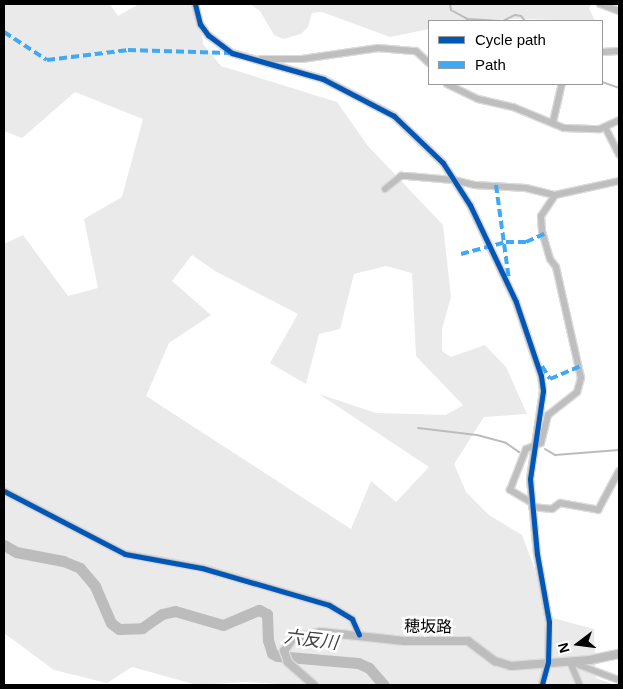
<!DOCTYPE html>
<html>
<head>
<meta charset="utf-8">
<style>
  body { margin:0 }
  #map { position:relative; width:623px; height:689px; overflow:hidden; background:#fff; font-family:Helvetica,"Noto Sans JP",sans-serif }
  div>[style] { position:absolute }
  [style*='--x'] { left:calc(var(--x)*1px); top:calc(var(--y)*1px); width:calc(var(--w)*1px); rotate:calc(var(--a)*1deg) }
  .green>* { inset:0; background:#eaeaea }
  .stream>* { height:2px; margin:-1px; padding:0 1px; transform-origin:1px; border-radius:1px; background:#bcbcbc }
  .river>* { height:11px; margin:-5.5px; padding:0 5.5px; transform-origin:5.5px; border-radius:5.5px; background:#bcbcbc }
  .roads { filter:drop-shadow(1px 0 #dbdbdb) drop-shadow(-1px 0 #dbdbdb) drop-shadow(0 1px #dbdbdb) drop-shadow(0 -1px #dbdbdb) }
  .minor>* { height:6px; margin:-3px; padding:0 3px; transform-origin:3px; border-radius:3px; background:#bebebe }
  .major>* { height:8px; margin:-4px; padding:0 4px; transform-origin:4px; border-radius:4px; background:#bdbdbd }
  .quiet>* { height:4px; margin-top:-2px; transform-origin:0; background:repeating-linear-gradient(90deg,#3fa9f5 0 8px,transparent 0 12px) }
  .cycleway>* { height:5px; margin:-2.5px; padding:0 2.5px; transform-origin:2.5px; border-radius:2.5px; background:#0057b8 }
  span { translate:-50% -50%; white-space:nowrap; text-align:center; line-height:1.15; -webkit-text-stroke:5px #fff; paint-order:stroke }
  .street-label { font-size:16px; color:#000 }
  .water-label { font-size:18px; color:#404040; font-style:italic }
  .frame { position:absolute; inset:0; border:5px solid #000; pointer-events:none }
  .legend { position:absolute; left:428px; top:20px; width:175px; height:65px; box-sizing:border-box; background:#fff; border:1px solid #999; margin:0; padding:6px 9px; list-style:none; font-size:15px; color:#000 }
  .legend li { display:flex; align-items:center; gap:10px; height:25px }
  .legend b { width:25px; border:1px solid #999 }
  .north { position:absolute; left:553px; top:619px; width:50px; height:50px; -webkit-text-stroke:4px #fff; paint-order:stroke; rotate:255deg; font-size:14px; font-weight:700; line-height:20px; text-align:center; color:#000 }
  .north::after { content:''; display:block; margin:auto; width:18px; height:22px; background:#000; clip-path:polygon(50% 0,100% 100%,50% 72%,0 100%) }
</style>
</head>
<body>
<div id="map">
  <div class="green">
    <i style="clip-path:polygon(evenodd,4px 4px,110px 4px,118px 16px,139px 4px,199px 4px,203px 44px,221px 66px,337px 102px,368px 146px,443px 225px,451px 297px,442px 329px,442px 351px,451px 357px,485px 345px,506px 367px,527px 414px,484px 417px,454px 464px,466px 492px,489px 515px,522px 535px,553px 618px,594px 629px,596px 678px,615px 685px,292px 685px,246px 682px,197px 685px,132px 667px,107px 683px,54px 670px,4px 633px,4px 244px,23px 235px,68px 296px,98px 288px,84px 219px,122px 197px,143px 119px,75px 92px,22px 138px,4px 131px,4px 4px,192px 255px,215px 271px,298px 314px,270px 363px,306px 384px,319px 334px,340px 329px,354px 274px,386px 266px,412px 273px,416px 356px,463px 405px,446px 415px,376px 413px,319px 394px,429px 467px,396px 502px,371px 481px,351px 529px,146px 396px,169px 343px,211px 315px,172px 281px,192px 255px)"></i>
    <i style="clip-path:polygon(250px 4px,592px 4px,589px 8px,595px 21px,515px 19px,429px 21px,429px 29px,390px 37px,322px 12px,312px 13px,308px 27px,301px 34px,283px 39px,274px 35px,260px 11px)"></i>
  </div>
  <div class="stream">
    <i style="--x:450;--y:4;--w:6;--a:81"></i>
    <i style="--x:451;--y:10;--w:18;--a:29"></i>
    <i style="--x:467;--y:19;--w:36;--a:3"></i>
    <i style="--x:503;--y:21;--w:13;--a:-27"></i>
    <i style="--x:515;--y:15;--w:6;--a:9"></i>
    <i style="--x:521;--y:16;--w:6;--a:51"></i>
    <i style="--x:602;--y:82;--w:18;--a:19"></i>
    <i style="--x:418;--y:428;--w:59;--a:6.8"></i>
    <i style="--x:477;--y:435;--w:30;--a:15"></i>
    <i style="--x:506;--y:443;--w:16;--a:35"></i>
    <i style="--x:545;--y:449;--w:12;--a:31"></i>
    <i style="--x:555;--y:455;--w:64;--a:-4.5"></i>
  </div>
  <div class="river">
    <i style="--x:4;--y:545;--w:14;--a:30"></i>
    <i style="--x:16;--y:552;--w:48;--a:10.8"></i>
    <i style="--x:63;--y:561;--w:18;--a:22"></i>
    <i style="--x:80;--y:568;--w:23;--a:50"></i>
    <i style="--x:95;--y:586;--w:40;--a:66.6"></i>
    <i style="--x:111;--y:623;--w:10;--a:37"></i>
    <i style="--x:119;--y:629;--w:23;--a:-2"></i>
    <i style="--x:142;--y:628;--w:24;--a:-35"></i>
    <i style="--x:162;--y:614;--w:13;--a:-13"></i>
    <i style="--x:175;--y:611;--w:50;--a:16.3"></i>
    <i style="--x:223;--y:625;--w:39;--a:-23"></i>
    <i style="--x:259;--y:610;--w:9;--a:27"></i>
    <i style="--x:267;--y:614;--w:26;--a:88"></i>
    <i style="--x:268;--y:640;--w:14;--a:73"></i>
    <i style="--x:272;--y:653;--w:6;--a:31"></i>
    <i style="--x:277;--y:656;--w:81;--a:4.9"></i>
    <i style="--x:358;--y:663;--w:12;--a:24"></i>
    <i style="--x:369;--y:668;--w:23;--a:49"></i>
  </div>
  <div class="roads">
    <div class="minor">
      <i style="--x:195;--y:4;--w:21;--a:76"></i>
      <i style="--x:200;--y:24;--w:14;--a:54"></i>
      <i style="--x:208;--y:35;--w:30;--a:37"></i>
      <i style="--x:232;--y:53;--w:95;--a:15.9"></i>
      <i style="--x:323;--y:79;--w:80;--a:27.5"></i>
      <i style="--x:394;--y:116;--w:68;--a:43.8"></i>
      <i style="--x:443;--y:163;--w:50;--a:57.3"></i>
      <i style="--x:470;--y:205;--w:107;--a:64.6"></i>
      <i style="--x:516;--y:302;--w:78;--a:71.3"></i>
      <i style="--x:541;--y:376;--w:15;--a:82"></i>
      <i style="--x:543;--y:391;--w:89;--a:98.4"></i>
      <i style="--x:530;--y:479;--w:75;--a:84.7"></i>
      <i style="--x:537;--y:554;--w:69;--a:80"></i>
      <i style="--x:549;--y:622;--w:40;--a:91.4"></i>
      <i style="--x:548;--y:662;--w:24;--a:105"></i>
      <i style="--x:600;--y:4;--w:20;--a:20"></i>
      <i style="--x:602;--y:52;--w:17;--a:-3"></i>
      <i style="--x:261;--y:59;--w:41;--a:0"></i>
      <i style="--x:302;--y:59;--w:77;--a:-8.2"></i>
      <i style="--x:378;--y:48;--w:38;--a:5"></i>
      <i style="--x:416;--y:51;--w:18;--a:43"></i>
      <i style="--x:447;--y:84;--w:34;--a:26"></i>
      <i style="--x:478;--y:99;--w:36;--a:13"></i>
      <i style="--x:513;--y:107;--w:55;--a:22.4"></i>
      <i style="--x:564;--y:128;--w:36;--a:2"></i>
      <i style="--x:600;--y:129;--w:21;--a:-25"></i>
      <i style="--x:553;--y:122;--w:39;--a:-77"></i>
      <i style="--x:605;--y:127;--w:31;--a:63"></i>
      <i style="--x:385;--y:189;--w:21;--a:-39"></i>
      <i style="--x:401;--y:176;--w:6;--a:0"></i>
      <i style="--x:407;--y:176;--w:46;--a:5"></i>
      <i style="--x:453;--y:180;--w:22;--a:13"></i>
      <i style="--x:474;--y:185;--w:52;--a:3.3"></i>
      <i style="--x:526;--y:188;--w:30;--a:14"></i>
      <i style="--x:4;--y:491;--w:136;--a:27.5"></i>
      <i style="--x:125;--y:554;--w:78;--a:10.3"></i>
      <i style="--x:202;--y:568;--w:132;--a:16.2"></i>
      <i style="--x:329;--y:605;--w:27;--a:31"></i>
      <i style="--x:352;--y:619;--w:17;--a:66"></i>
      <i style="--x:532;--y:503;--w:26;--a:-149"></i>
      <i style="--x:510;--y:490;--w:44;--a:-68.7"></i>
      <i style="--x:526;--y:449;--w:16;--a:-22"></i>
      <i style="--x:541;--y:443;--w:29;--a:-76"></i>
      <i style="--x:548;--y:415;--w:37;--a:-38"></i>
      <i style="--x:577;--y:392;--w:15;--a:-74"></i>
      <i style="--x:581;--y:378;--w:114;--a:-102.7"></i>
      <i style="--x:556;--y:267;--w:10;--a:-127"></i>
      <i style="--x:550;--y:259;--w:29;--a:-106"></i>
      <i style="--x:542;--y:231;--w:15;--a:-94"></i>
      <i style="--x:541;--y:216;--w:25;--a:-56"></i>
      <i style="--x:555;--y:195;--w:66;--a:-12.3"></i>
      <i style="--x:532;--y:507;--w:20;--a:6"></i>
      <i style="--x:552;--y:509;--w:10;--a:-37"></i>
      <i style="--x:560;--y:503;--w:39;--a:10"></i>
      <i style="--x:598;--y:510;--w:44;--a:-61.7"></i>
      <i style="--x:570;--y:662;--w:25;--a:67"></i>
      <i style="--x:571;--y:662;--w:51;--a:20.6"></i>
    </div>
    <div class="major">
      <i style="--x:314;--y:685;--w:35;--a:-139"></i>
      <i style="--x:288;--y:662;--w:12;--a:-110"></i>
      <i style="--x:284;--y:651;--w:16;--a:-55"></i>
      <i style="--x:293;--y:638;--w:29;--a:-12"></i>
      <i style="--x:321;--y:632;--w:84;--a:6.1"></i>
      <i style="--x:405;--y:641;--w:63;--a:0"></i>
      <i style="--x:468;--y:641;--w:34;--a:37"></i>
      <i style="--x:495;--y:661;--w:17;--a:17"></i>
      <i style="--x:511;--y:666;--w:79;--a:-4.3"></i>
      <i style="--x:590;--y:660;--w:30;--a:-12"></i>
    </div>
  </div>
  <div class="quiet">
    <i style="--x:4;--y:32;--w:51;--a:33.1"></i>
    <i style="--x:47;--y:60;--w:82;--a:-7"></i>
    <i style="--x:128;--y:50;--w:101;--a:1.7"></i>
    <i style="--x:496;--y:185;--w:96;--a:82.2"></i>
    <i style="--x:461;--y:254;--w:47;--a:-14.9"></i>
    <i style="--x:506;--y:242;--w:20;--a:0"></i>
    <i style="--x:526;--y:242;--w:20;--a:-24"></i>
    <i style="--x:542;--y:366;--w:15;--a:58"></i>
    <i style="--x:550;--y:379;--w:33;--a:-23"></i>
  </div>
  <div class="cycleway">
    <i style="--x:195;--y:4;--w:21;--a:76"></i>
    <i style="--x:200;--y:24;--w:14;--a:54"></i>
    <i style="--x:208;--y:35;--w:30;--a:37"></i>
    <i style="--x:232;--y:53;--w:95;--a:15.9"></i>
    <i style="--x:323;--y:79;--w:80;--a:27.5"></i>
    <i style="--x:394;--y:116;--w:68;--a:43.8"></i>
    <i style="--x:443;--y:163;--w:50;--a:57.3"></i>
    <i style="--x:470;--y:205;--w:107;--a:64.6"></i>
    <i style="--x:516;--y:302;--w:78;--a:71.3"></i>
    <i style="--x:541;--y:376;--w:15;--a:82"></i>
    <i style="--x:543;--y:391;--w:89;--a:98.4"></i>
    <i style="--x:530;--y:479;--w:75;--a:84.7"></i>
    <i style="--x:537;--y:554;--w:69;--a:80"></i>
    <i style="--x:549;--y:622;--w:40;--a:91.4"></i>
    <i style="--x:548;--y:662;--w:24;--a:105"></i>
    <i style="--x:4;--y:491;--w:136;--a:27.5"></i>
    <i style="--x:125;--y:554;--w:78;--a:10.3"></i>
    <i style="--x:202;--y:568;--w:132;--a:16.2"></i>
    <i style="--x:329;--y:605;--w:27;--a:31"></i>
    <i style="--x:352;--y:619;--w:17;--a:66"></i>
  </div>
  <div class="street-label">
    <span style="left:428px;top:627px;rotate:1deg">穂坂路</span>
  </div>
  <div class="water-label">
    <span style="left:311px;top:640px;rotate:7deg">六反川</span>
  </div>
  <div class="frame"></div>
  <ul class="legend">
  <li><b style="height:6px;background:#0057b8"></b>Cycle path</li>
  <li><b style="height:6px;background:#3fa9f5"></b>Path</li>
  </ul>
  <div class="north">N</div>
</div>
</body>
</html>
